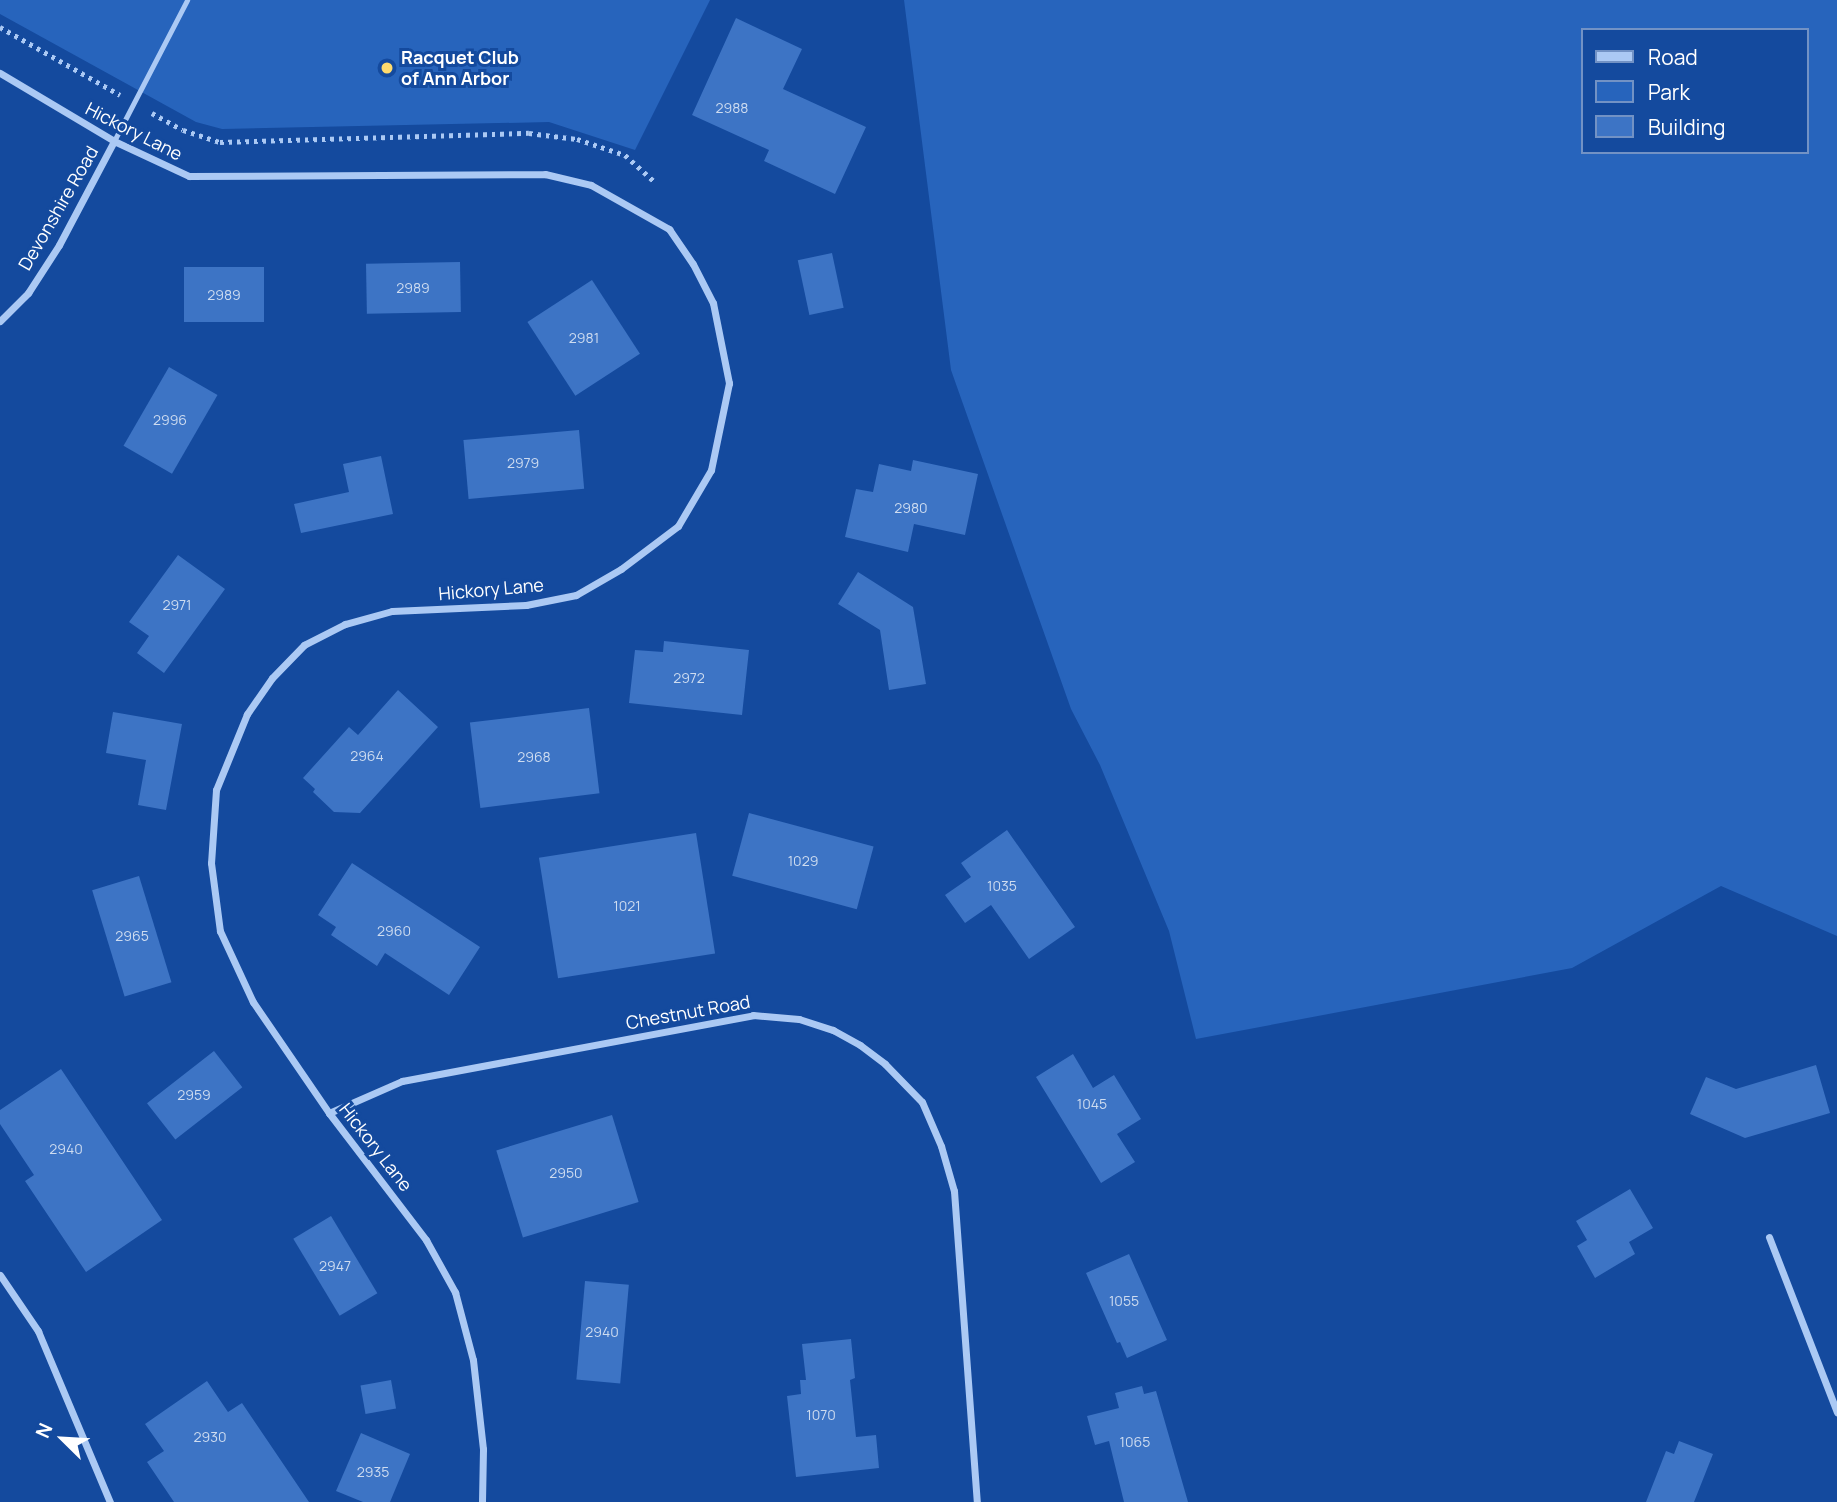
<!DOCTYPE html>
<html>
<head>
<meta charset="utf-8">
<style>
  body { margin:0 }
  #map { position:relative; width:1837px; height:1502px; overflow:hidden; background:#144a9e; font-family:Manrope,sans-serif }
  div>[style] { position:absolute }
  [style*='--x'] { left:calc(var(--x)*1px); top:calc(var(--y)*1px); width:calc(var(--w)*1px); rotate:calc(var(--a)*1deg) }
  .green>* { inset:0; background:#2764bc }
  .building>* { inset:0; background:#3d74c5; transform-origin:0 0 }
  .path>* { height:4.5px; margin-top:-2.25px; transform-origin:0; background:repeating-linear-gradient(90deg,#abc9f4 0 3.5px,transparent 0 8.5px) }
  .lane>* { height:5px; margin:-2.5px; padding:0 2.5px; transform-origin:2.5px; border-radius:2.5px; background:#abc9f4 }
  .street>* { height:7px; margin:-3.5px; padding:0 3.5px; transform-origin:3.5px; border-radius:3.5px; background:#abc9f4 }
  .dots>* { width:19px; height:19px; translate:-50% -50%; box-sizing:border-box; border:4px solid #144a9e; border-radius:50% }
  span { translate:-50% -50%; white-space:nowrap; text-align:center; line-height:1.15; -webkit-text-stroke:6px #144a9e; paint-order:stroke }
  .number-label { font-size:14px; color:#cedcf0 }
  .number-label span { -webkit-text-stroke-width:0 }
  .poi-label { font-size:18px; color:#fff; font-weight:700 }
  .left { translate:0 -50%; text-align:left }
  .street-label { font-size:18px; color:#fff }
  .legend { position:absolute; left:1581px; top:28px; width:228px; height:126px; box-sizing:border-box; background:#144a9e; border:2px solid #7292c5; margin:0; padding:9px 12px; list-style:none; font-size:21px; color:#fff }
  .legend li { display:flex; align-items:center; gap:14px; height:35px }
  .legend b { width:35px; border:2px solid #7292c5 }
  .north { position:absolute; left:28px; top:1404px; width:70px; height:70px; -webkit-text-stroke:5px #144a9e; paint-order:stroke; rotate:294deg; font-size:19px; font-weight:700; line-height:28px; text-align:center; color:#fff }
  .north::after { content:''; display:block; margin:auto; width:24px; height:32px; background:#fff; clip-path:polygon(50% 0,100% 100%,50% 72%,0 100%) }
</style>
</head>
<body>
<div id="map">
  <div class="green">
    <i style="clip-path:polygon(0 0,710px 0,635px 150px,549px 122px,222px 129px,196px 122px,0 14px)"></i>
    <i style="clip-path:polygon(evenodd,904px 0,1837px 0,1837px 936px,1721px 886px,1572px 968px,1196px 1039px,1169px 931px,1100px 765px,1071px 709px,951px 370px,904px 0,1583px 30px,1807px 30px,1807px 152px,1583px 152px,1583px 30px)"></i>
  </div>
  <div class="building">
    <i style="clip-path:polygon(736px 18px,802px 49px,783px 89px,866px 127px,835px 194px,764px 161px,769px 150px,692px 115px)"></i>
    <i style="left:832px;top:253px;width:56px;height:35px;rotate:78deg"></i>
    <i style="left:460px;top:262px;width:50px;height:94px;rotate:89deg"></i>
    <i style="left:184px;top:267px;width:80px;height:55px"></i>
    <i style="left:592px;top:280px;width:88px;height:77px;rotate:57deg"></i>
    <i style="left:169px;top:367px;width:56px;height:91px;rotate:30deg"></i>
    <i style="left:579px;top:430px;width:59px;height:116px;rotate:85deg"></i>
    <i style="clip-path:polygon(381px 456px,393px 514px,301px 533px,294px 504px,349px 492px,343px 464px)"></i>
    <i style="clip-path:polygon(913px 460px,978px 474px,965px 535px,914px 524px,908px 552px,845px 537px,856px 489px,873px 492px,879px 464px,911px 471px)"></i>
    <i style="clip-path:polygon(178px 555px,225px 589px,164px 673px,137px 653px,149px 636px,129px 622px)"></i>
    <i style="clip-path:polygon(858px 572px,913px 607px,926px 684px,889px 690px,880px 630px,838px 604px)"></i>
    <i style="clip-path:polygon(664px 641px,749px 650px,742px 715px,629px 703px,635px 650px,663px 652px)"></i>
    <i style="clip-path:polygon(398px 690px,438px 727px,360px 813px,334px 812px,313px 792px,315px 789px,303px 778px,349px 727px,358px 735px)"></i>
    <i style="left:589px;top:708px;width:86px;height:120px;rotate:83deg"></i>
    <i style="clip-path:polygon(113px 712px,182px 724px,166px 810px,138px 805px,146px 760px,106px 753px)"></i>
    <i style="left:749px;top:813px;width:129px;height:65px;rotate:15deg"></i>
    <i style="clip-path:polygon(1007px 830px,1075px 927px,1029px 959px,991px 905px,965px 923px,945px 895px,971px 877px,961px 863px)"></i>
    <i style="left:696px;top:833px;width:122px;height:159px;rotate:81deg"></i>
    <i style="clip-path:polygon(352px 863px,480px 947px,449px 995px,385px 953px,377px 966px,331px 935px,336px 927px,318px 915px)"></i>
    <i style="left:139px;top:876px;width:111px;height:49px;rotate:73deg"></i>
    <i style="left:214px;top:1051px;width:46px;height:85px;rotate:52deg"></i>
    <i style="clip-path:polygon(1073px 1054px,1093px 1088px,1114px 1075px,1141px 1119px,1117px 1134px,1135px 1162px,1101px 1183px,1036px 1077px)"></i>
    <i style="clip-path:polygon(1816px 1065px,1830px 1113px,1745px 1138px,1690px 1114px,1706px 1077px,1736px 1089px)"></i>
    <i style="clip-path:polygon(61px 1069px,162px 1220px,86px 1272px,25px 1181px,34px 1175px,0 1124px,0 1110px)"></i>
    <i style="left:612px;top:1115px;width:91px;height:121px;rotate:73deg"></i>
    <i style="clip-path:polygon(1630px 1189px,1653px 1228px,1629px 1242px,1635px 1254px,1595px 1278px,1577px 1246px,1587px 1240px,1576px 1221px)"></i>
    <i style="left:331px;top:1216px;width:90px;height:44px;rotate:59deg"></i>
    <i style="clip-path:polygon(1129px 1254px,1167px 1340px,1127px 1358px,1120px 1342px,1117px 1343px,1086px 1273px)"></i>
    <i style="left:585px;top:1281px;width:44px;height:99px;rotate:5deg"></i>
    <i style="clip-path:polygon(851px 1339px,855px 1378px,850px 1380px,856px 1437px,876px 1435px,879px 1468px,796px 1477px,787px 1396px,801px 1394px,800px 1380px,806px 1380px,802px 1344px)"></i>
    <i style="left:391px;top:1380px;width:29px;height:31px;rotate:80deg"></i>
    <i style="clip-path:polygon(207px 1381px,228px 1412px,242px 1403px,309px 1502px,174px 1502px,147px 1462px,164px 1451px,145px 1424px)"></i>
    <i style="clip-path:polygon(1142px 1386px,1144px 1394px,1156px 1391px,1188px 1502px,1124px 1502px,1109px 1441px,1095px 1445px,1087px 1416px,1119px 1408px,1115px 1393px)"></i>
    <i style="clip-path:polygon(361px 1433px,410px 1454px,390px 1502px,363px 1502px,336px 1491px)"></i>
    <i style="clip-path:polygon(1679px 1441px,1713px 1454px,1694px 1502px,1646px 1502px,1666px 1451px,1674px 1454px)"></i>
  </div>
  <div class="path">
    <i style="--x:0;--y:27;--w:138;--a:29.5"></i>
    <i style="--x:152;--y:113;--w:35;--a:29"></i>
    <i style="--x:183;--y:130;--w:39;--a:18"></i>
    <i style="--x:220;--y:142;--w:309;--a:-1.7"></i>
    <i style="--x:529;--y:133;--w:48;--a:7.1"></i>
    <i style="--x:577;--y:139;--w:51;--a:18.4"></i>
    <i style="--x:625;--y:155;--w:38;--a:42"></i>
  </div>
  <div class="lane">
    <i style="--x:114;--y:141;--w:159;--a:-62.6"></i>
  </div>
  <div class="street">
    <i style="--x:0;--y:73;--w:133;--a:30.8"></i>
    <i style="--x:114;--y:141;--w:83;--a:25"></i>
    <i style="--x:189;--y:176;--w:356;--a:-0.3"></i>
    <i style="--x:545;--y:174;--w:47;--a:13.4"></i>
    <i style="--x:591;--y:185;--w:90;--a:29.4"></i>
    <i style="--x:669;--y:229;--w:42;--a:55.6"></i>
    <i style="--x:693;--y:264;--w:44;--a:62.9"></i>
    <i style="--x:713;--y:303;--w:82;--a:78.7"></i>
    <i style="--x:729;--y:383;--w:89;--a:101.7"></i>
    <i style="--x:711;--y:470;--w:65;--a:120.5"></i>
    <i style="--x:678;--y:526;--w:71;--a:143"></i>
    <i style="--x:621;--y:569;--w:52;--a:150"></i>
    <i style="--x:576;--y:595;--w:51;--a:168.7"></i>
    <i style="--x:526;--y:605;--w:134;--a:177.4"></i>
    <i style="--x:392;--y:611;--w:49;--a:164.5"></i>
    <i style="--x:345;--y:624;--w:46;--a:152.9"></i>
    <i style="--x:304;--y:645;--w:46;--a:134.1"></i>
    <i style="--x:272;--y:678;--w:44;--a:124.8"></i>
    <i style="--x:247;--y:714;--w:82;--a:112.2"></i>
    <i style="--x:216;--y:790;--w:73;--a:93.9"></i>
    <i style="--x:211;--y:863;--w:69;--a:82.5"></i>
    <i style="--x:220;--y:931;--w:78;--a:65.1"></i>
    <i style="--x:253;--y:1002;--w:135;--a:55.6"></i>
    <i style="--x:329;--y:1113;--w:160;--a:52.6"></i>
    <i style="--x:426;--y:1240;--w:60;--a:60.9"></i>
    <i style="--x:455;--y:1292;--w:70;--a:75.2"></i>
    <i style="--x:473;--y:1360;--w:90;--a:83.6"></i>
    <i style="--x:483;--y:1449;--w:53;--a:91.1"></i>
    <i style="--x:0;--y:321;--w:40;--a:-45"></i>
    <i style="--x:28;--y:293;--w:57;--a:-57.1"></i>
    <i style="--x:59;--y:245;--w:118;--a:-62.1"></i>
    <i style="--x:329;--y:1113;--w:80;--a:-23.7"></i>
    <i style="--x:402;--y:1081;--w:357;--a:-10.6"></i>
    <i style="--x:753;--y:1015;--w:46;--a:5"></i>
    <i style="--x:799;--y:1019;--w:36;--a:18"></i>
    <i style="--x:833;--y:1030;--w:31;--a:29"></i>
    <i style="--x:860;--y:1045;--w:31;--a:37"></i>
    <i style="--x:885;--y:1064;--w:53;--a:45.8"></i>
    <i style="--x:922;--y:1102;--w:48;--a:66.6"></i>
    <i style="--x:941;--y:1146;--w:47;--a:73.9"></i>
    <i style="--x:954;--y:1191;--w:312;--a:85.8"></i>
    <i style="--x:1769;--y:1237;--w:188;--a:68.8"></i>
    <i style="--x:0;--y:1275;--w:68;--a:55.8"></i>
    <i style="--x:38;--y:1331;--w:186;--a:67.2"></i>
  </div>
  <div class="dots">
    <i style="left:387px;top:68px;background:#ffdb6e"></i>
  </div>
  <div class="number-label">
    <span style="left:732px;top:108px">2988</span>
    <span style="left:413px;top:288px">2989</span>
    <span style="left:224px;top:295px">2989</span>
    <span style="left:584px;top:338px">2981</span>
    <span style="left:170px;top:420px">2996</span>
    <span style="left:523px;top:463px">2979</span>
    <span style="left:911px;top:508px">2980</span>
    <span style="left:177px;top:605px">2971</span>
    <span style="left:689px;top:678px">2972</span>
    <span style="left:367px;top:756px">2964</span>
    <span style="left:534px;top:757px">2968</span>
    <span style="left:803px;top:861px">1029</span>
    <span style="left:1002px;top:886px">1035</span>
    <span style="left:627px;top:906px">1021</span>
    <span style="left:394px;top:931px">2960</span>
    <span style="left:132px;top:936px">2965</span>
    <span style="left:194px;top:1095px">2959</span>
    <span style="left:1092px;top:1104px">1045</span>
    <span style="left:66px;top:1149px">2940</span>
    <span style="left:566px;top:1173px">2950</span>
    <span style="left:335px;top:1266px">2947</span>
    <span style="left:1124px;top:1301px">1055</span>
    <span style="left:602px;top:1332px">2940</span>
    <span style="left:821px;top:1415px">1070</span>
    <span style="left:210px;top:1437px">2930</span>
    <span style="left:1135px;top:1442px">1065</span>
    <span style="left:373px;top:1472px">2935</span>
  </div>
  <div class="poi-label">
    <span class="left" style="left:401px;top:68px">Racquet Club<br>of Ann Arbor</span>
  </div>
  <div class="street-label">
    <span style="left:134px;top:131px;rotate:27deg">Hickory Lane</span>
    <span style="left:58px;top:208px;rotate:-60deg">Devonshire Road</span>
    <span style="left:491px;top:589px;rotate:-5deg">Hickory Lane</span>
    <span style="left:688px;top:1012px;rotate:-10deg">Chestnut Road</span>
    <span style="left:376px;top:1147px;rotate:52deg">Hickory Lane</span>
  </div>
  <ul class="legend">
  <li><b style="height:9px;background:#abc9f4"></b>Road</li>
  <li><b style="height:19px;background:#2764bc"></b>Park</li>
  <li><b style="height:19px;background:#3d74c5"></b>Building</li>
  </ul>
  <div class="north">N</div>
</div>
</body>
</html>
